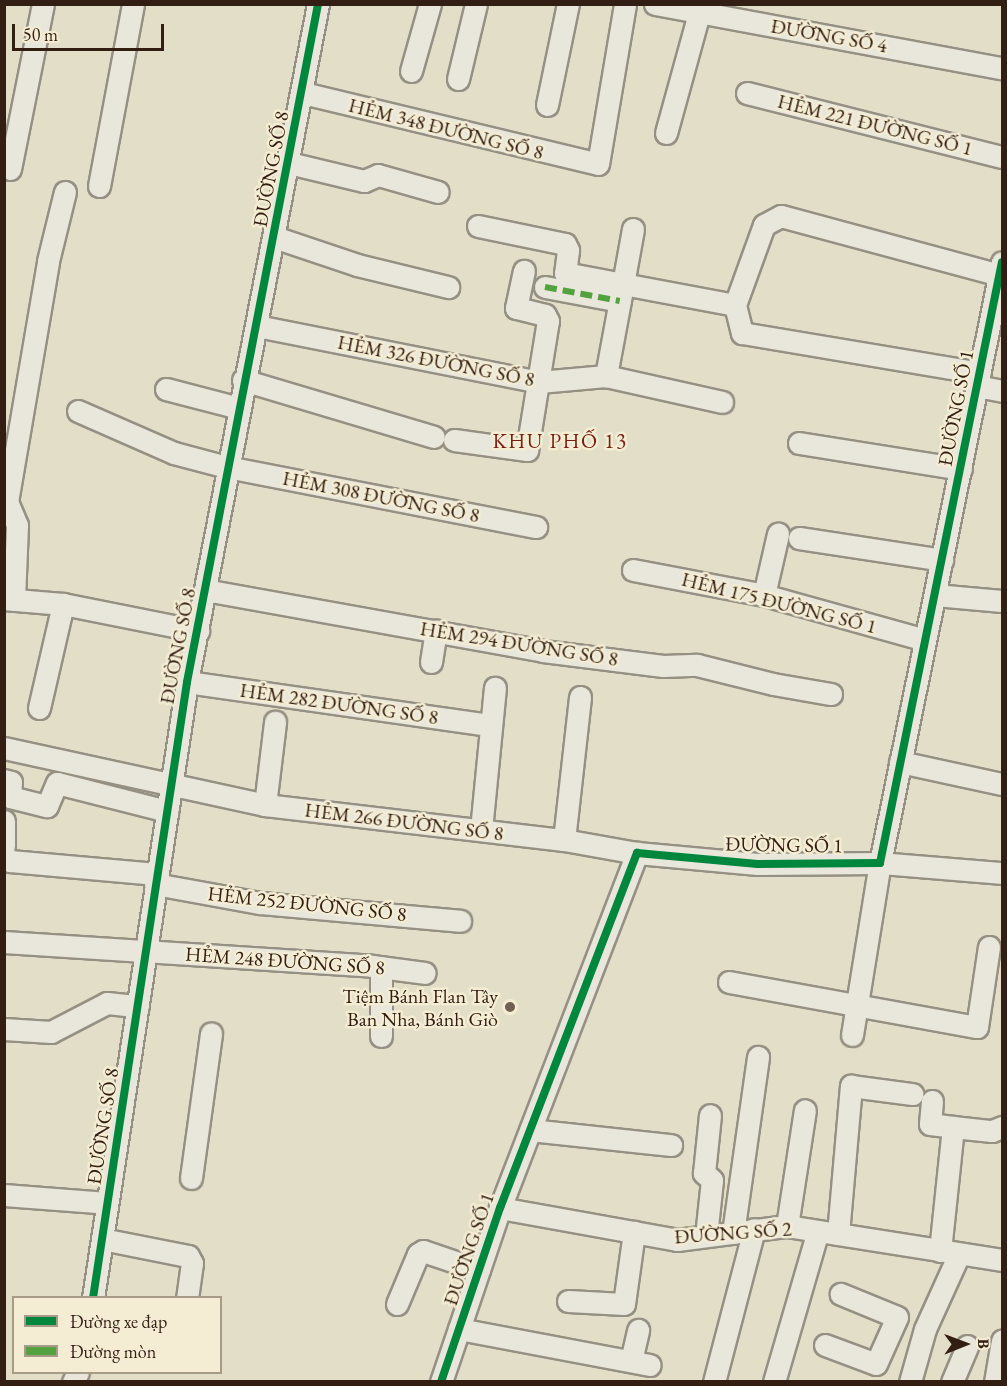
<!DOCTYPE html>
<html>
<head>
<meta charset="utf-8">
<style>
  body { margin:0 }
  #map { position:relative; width:1007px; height:1386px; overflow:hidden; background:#e3dec8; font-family:"EB Garamond",serif }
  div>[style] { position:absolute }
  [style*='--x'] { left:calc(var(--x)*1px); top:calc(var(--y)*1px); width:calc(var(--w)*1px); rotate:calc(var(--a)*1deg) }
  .roads { filter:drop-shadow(2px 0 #959083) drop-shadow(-2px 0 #959083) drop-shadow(0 2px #959083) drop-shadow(0 -2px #959083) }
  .minor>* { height:21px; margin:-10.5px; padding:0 10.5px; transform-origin:10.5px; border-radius:10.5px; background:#e9e6db }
  .quiet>* { height:6px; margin-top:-3px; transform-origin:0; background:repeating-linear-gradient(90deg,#52a23f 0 12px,transparent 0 18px) }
  .cycleway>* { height:8px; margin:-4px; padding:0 4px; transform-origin:4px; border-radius:4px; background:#00873e }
  .dots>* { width:16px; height:16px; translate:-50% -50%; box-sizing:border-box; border:3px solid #f4edd4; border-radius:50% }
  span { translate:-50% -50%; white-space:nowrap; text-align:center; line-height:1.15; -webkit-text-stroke:5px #f4edd4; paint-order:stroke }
  .street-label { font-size:20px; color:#331e14 }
  .poi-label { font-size:20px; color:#331e14 }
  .right { translate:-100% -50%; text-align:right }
  .neighbourhood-label { font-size:21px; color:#7a1f14; letter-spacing:1.5px }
  .frame { position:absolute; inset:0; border:6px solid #331e14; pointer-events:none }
  .legend { position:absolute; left:12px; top:1296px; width:210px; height:78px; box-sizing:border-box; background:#f4edd4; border:2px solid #a79a87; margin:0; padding:8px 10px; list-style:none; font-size:18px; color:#331e14 }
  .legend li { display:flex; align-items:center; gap:12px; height:30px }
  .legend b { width:30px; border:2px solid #a79a87 }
  .north { position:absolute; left:935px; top:1314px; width:60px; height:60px; -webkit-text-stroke:4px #f4edd4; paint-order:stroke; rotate:89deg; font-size:16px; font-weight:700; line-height:24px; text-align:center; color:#331e14 }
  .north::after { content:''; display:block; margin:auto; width:21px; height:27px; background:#331e14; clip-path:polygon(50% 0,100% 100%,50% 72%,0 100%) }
  .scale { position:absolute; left:12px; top:24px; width:152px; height:27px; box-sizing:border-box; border:3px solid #331e14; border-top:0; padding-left:8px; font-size:18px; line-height:21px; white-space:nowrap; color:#331e14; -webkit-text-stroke:4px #f4edd4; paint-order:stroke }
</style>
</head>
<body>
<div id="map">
  <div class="roads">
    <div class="minor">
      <i style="--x:655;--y:4;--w:353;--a:10.5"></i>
      <i style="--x:411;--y:71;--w:70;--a:-74.2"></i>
      <i style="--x:458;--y:79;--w:77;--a:-76.5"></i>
      <i style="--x:303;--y:93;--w:303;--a:13.5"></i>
      <i style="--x:598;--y:164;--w:162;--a:-80.4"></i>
      <i style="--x:747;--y:93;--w:263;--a:14.1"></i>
      <i style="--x:547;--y:105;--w:103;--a:-78.3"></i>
      <i style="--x:666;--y:133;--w:124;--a:-74.6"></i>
      <i style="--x:289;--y:163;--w:77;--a:13.5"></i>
      <i style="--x:364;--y:181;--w:15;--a:-23"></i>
      <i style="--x:378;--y:175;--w:62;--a:15.8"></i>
      <i style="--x:10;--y:169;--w:168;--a:-78.7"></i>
      <i style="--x:99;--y:186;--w:185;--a:-79.4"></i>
      <i style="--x:478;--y:226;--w:89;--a:11.7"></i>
      <i style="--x:565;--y:244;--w:7;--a:63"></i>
      <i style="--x:568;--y:250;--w:23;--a:97"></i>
      <i style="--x:565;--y:273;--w:59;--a:10.7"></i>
      <i style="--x:623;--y:284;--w:94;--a:100.5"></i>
      <i style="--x:633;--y:229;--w:56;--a:100.3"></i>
      <i style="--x:623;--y:284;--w:114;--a:10.6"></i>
      <i style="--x:735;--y:305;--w:29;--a:76"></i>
      <i style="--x:742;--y:333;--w:241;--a:9.5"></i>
      <i style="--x:274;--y:237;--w:88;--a:18.6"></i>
      <i style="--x:357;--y:265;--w:94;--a:13.6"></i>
      <i style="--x:545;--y:287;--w:76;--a:10.6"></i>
      <i style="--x:735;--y:305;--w:85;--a:-70.1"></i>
      <i style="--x:764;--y:225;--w:19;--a:-28"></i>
      <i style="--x:781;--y:216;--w:227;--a:15.1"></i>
      <i style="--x:257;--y:326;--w:288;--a:11.2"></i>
      <i style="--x:539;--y:382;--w:67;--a:-5.1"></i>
      <i style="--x:606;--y:376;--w:119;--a:12.6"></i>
      <i style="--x:243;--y:380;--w:199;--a:16.6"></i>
      <i style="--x:977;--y:386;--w:25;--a:11"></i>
      <i style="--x:166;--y:389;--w:75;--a:14.6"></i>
      <i style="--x:78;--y:411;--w:105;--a:23.6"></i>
      <i style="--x:174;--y:453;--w:55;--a:14.8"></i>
      <i style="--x:227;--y:467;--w:315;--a:11"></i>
      <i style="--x:454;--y:440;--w:74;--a:7.8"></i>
      <i style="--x:527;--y:450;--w:131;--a:-80.8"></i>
      <i style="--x:548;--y:321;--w:7;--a:-117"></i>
      <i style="--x:545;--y:315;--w:30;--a:-166"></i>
      <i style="--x:516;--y:308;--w:38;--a:-78"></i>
      <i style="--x:799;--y:443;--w:164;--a:9.1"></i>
      <i style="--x:799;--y:538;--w:145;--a:8.7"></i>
      <i style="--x:633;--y:570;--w:133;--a:10.8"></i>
      <i style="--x:764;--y:595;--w:167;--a:15.6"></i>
      <i style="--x:205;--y:590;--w:343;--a:10.2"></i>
      <i style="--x:543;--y:651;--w:121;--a:7.1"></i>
      <i style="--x:663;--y:666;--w:34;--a:-2"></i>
      <i style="--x:697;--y:665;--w:78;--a:14"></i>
      <i style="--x:773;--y:684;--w:59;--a:9.8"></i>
      <i style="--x:764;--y:595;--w:63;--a:-77.1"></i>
      <i style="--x:935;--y:595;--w:67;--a:5.1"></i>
      <i style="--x:4;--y:599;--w:59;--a:4.8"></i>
      <i style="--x:63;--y:604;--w:138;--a:11.3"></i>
      <i style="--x:14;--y:600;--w:75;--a:-87.7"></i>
      <i style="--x:17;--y:525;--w:25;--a:-113"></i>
      <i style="--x:7;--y:502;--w:244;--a:-80.3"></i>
      <i style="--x:48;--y:261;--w:71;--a:-76.2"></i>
      <i style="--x:431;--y:662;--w:32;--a:-81"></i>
      <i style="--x:187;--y:682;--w:307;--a:8.1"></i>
      <i style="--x:39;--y:708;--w:107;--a:-77"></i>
      <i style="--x:4;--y:748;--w:267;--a:12.3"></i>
      <i style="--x:265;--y:805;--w:301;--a:6.7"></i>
      <i style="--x:564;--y:840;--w:74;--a:10.1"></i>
      <i style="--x:900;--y:762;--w:104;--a:12.2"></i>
      <i style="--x:4;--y:780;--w:7;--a:16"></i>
      <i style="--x:11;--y:782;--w:15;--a:94"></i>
      <i style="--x:10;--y:797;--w:38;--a:14"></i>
      <i style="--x:47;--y:806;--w:25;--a:-67"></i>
      <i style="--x:57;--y:783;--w:114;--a:14.3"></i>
      <i style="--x:265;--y:805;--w:84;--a:-83.1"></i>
      <i style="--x:4;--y:821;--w:25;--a:90"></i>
      <i style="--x:481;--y:830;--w:143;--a:-84.4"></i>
      <i style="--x:564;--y:840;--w:144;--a:-83.6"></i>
      <i style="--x:4;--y:856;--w:8;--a:40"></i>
      <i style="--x:10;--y:861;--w:147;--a:5.1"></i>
      <i style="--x:155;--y:884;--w:107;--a:10.3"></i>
      <i style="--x:260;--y:903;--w:201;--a:5.1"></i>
      <i style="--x:4;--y:942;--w:369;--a:3.7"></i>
      <i style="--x:372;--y:966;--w:53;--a:7.5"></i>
      <i style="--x:729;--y:982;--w:252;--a:10.3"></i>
      <i style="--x:977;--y:1027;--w:81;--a:-81.5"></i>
      <i style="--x:4;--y:1029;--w:47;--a:3.7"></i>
      <i style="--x:51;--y:1032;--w:63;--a:-27.4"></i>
      <i style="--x:107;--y:1003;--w:31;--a:6"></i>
      <i style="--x:852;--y:1035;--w:174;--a:-80.8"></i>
      <i style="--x:880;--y:863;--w:122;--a:4.7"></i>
      <i style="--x:381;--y:1036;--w:69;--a:-90"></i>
      <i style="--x:932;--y:1101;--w:23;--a:95"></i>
      <i style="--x:930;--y:1124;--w:23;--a:7"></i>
      <i style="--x:530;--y:1130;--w:142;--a:6.1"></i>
      <i style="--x:191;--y:1178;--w:146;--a:-82.1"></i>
      <i style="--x:4;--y:1195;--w:103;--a:4.4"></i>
      <i style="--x:500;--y:1208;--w:180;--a:10.2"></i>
      <i style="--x:677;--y:1240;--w:111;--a:-7.3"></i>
      <i style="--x:787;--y:1226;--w:218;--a:9"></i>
      <i style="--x:787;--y:1226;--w:117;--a:-81.2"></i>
      <i style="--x:733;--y:1233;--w:178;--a:-81.9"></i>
      <i style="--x:838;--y:1234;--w:149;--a:-85"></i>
      <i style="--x:851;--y:1086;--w:62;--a:7.5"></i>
      <i style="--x:706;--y:1236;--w:56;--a:-83.9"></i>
      <i style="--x:712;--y:1180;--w:11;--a:-139"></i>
      <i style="--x:704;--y:1173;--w:58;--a:-84.1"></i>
      <i style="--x:102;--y:1239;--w:88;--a:11.2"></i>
      <i style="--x:188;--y:1256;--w:8;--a:60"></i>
      <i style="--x:192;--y:1263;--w:35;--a:98"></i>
      <i style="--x:940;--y:1251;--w:125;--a:-84"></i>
      <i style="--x:953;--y:1127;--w:39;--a:6"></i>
      <i style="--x:992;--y:1131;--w:11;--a:-22"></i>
      <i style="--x:93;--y:1298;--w:623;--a:-81.32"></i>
      <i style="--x:187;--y:682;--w:691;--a:-79.06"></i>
      <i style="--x:568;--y:1301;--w:56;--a:3.1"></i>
      <i style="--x:624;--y:1304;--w:73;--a:-82.1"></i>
      <i style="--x:397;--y:1304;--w:54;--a:-67.2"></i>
      <i style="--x:418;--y:1254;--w:6;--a:-31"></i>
      <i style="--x:423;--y:1251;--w:59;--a:18.7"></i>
      <i style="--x:459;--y:1329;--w:194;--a:10.7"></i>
      <i style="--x:825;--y:1345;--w:54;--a:20.4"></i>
      <i style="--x:876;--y:1364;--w:51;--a:-65.9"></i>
      <i style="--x:897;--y:1317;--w:61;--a:-157.7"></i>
      <i style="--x:631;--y:1361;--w:32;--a:-77"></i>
      <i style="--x:73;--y:1382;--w:11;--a:-63"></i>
      <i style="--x:441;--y:1382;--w:184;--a:-71.3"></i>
      <i style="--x:500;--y:1208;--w:381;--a:-68.9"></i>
      <i style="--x:637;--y:853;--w:121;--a:5.2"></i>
      <i style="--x:758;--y:864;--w:122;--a:-0.5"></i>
      <i style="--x:880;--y:863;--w:613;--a:-78.53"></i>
      <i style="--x:714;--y:1382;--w:158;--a:-75.3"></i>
      <i style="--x:774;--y:1382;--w:157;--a:-73.8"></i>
      <i style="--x:910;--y:1382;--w:55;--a:-74.2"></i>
      <i style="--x:925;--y:1329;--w:82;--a:-65.6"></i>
      <i style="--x:952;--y:1382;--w:39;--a:-67"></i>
      <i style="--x:995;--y:1382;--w:42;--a:-80.3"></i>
    </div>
  </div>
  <div class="quiet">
    <i style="--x:545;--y:287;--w:76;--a:10.6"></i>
  </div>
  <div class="cycleway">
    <i style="--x:93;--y:1298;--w:623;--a:-81.32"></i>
    <i style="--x:187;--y:682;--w:691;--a:-79.06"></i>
    <i style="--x:441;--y:1382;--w:184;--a:-71.3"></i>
    <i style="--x:500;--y:1208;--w:381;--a:-68.9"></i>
    <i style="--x:637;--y:853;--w:121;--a:5.2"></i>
    <i style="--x:758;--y:864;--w:122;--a:-0.5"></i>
    <i style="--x:880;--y:863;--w:613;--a:-78.53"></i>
  </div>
  <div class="dots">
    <i style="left:510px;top:1007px;background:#716153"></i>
  </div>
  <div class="street-label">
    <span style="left:829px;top:36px;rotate:10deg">ĐƯỜNG SỐ 4</span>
    <span style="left:875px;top:125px;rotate:14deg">HẺM 221 ĐƯỜNG SỐ 1</span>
    <span style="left:446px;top:129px;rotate:14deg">HẺM 348 ĐƯỜNG SỐ 8</span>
    <span style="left:271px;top:169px;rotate:-79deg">ĐƯỜNG SỐ 8</span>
    <span style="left:436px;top:361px;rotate:11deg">HẺM 326 ĐƯỜNG SỐ 8</span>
    <span style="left:956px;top:408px;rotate:-79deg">ĐƯỜNG SỐ 1</span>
    <span style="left:381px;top:497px;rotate:11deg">HẺM 308 ĐƯỜNG SỐ 8</span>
    <span style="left:779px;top:603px;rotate:14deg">HẺM 175 ĐƯỜNG SỐ 1</span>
    <span style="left:519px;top:644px;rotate:9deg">HẺM 294 ĐƯỜNG SỐ 8</span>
    <span style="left:178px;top:646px;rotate:-79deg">ĐƯỜNG SỐ 8</span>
    <span style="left:339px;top:704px;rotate:8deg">HẺM 282 ĐƯỜNG SỐ 8</span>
    <span style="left:404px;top:822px;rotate:7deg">HẺM 266 ĐƯỜNG SỐ 8</span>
    <span style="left:784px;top:845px;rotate:1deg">ĐƯỜNG SỐ 1</span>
    <span style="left:307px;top:904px;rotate:6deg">HẺM 252 ĐƯỜNG SỐ 8</span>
    <span style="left:285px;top:961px;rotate:4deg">HẺM 248 ĐƯỜNG SỐ 8</span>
    <span style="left:103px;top:1126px;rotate:-81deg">ĐƯỜNG SỐ 8</span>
    <span style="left:733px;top:1233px;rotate:-4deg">ĐƯỜNG SỐ 2</span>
    <span style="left:469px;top:1249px;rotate:-71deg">ĐƯỜNG SỐ 1</span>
  </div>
  <div class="poi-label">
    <span class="right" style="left:498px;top:1008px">Tiệm Bánh Flan Tây<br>Ban Nha, Bánh Giò</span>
  </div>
  <div class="neighbourhood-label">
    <span style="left:560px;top:441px">KHU PHỐ 13</span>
  </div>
  <div class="frame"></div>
  <ul class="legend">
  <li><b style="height:8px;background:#00873e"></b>Đường xe đạp</li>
  <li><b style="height:8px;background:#52a23f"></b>Đường mòn</li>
  </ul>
  <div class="north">B</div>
  <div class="scale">50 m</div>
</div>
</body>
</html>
